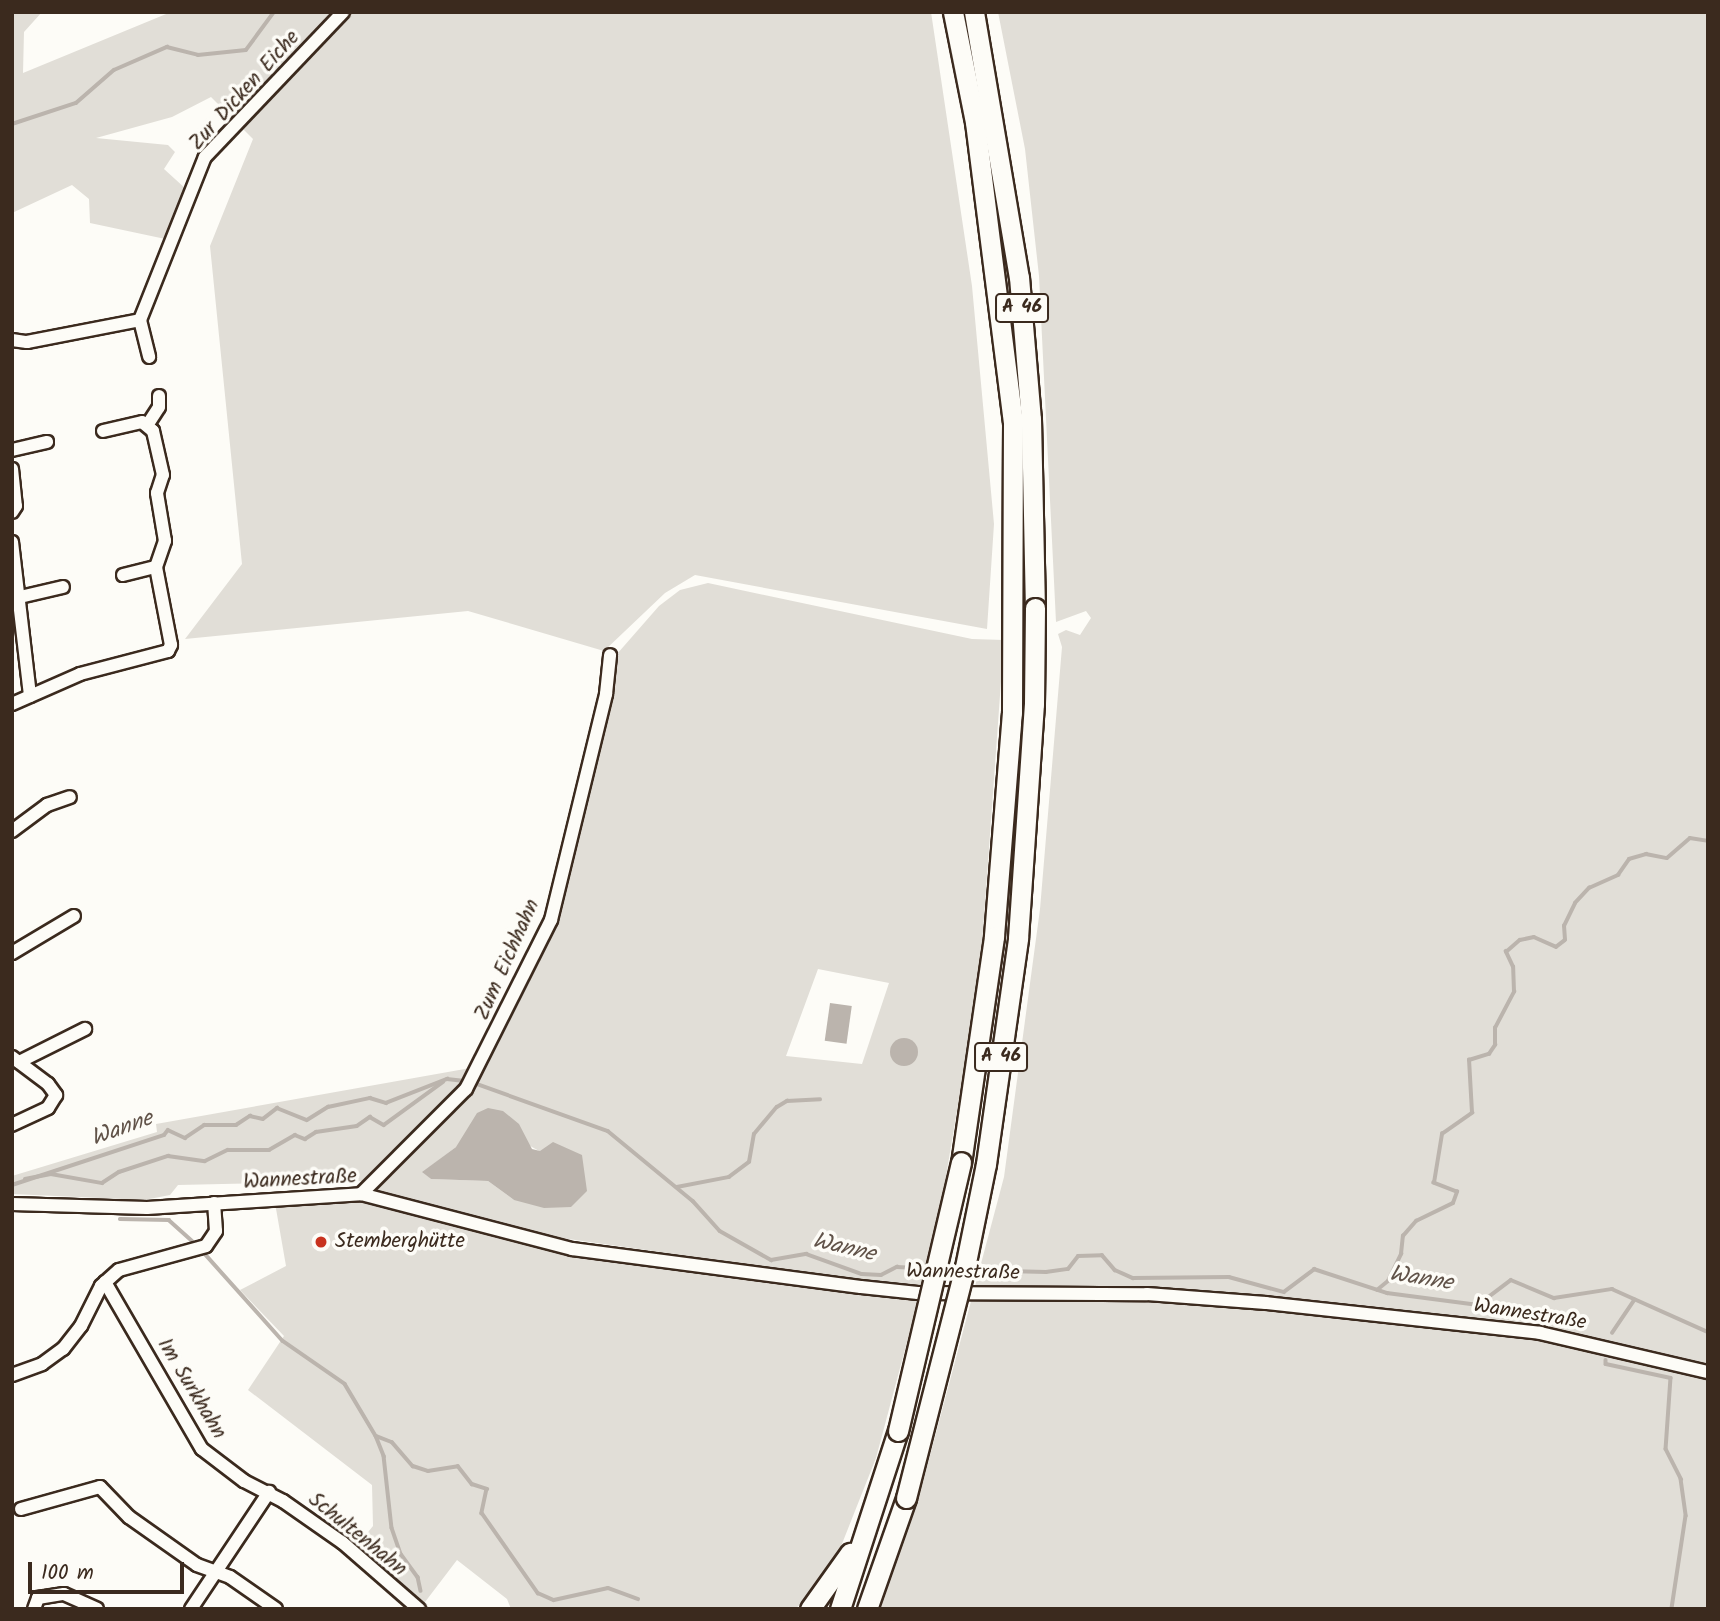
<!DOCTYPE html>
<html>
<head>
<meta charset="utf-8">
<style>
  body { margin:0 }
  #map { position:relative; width:1720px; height:1621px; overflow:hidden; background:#fdfcf7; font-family:Kalam,sans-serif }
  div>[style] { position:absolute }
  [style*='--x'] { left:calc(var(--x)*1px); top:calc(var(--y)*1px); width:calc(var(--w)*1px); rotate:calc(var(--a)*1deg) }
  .green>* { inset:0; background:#e1ded7 }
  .water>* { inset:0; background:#bbb4ad; transform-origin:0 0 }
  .round { border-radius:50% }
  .stream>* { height:3.5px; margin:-1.75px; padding:0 1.75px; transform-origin:1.75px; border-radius:1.75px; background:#bbb4ad }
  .roads { filter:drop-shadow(2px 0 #3b2a1e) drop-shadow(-2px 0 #3b2a1e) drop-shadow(0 2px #3b2a1e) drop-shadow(0 -2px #3b2a1e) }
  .minor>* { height:12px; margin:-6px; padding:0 6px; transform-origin:6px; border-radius:6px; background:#fdfcf7 }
  .highway>* { height:19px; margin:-9.5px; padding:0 9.5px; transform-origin:9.5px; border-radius:9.5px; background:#fdfcf7 }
  .bridges { filter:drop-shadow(2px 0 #3b2a1e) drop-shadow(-2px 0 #3b2a1e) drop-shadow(0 2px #3b2a1e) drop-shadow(0 -2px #3b2a1e) }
  .highway-bridge>* { height:19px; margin:-9.5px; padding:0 9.5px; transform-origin:9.5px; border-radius:9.5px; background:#fdfcf7 }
  .dots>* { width:19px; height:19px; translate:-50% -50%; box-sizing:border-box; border:4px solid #fdfcf7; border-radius:50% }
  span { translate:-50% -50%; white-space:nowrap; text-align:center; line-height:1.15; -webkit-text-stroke:7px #fdfcf7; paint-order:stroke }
  .shield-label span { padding:2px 5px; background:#fdfcf7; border:2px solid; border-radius:5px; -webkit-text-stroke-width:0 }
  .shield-label { font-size:19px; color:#3b2a1e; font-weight:700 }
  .street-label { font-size:21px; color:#3b2a1e }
  .poi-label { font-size:21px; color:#3b2a1e }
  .left { translate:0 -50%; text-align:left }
  .water-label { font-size:23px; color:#615349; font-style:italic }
  .frame { position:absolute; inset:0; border:14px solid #3b2a1e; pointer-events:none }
  .scale { position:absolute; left:28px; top:1562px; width:156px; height:32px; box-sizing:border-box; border:4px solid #3b2a1e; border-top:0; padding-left:9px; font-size:21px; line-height:24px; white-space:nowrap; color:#3b2a1e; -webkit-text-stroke:5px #fdfcf7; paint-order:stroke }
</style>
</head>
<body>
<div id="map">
  <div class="green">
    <i style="clip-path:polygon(12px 12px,42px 12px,24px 32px,23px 73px,171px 12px,931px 12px,972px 286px,994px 524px,987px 629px,695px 575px,665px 593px,604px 651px,468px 611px,185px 639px,242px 564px,210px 246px,253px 139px,211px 97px,172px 117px,96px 138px,168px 145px,175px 152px,164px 169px,186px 189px,170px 240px,90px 223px,89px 199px,72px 185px,12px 213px)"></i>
    <i style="clip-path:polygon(998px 12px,1708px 12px,1708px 1609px,880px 1609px,923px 1482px,1004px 1177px,1040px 909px,1062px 647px,1058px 634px,1066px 630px,1080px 635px,1091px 618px,1086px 611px,1056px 622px,1039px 276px,1025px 149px)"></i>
    <i style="clip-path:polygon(evenodd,708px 583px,972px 639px,1004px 640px,980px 973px,941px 1206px,920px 1289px,519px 1232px,366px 1191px,470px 1092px,555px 921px,617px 654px,659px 606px,680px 590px,708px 583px,818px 969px,889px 983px,862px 1064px,786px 1056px,818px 969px,708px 583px,525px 1143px,539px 1151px,514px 1200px,488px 1181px,431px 1179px,423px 1172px,456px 1147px,525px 1143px)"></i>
    <i style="clip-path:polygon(476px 1067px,462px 1089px,366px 1181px,178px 1185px,170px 1195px,144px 1200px,12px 1194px,12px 1176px,157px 1132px,156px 1124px)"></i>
    <i style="clip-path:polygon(361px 1198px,543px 1246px,823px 1288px,919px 1297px,876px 1458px,834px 1564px,810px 1596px,795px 1609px,511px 1609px,507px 1599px,457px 1560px,422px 1606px,355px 1548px,373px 1526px,372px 1485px,248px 1390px,284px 1336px,240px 1290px,286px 1266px,275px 1203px)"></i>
  </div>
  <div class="water">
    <i style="left:830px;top:1003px;width:22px;height:38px;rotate:8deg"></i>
    <i class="round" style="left:890px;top:1038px;width:28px;height:28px"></i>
    <i style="clip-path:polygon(488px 1108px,503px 1111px,519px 1124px,532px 1149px,540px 1151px,553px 1142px,582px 1155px,587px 1191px,571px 1207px,544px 1208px,514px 1200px,488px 1181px,431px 1179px,422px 1172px,456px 1147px,477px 1113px)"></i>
  </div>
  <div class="stream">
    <i style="--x:12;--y:124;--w:67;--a:-18.2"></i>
    <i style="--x:76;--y:103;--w:50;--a:-41"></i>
    <i style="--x:114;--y:70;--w:58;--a:-23.5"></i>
    <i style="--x:167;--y:47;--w:32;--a:14"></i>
    <i style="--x:198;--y:55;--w:48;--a:-5.9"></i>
    <i style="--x:246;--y:50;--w:47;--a:-53.6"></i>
    <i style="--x:474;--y:1083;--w:142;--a:19.7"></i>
    <i style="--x:608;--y:1131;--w:110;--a:39.5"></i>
    <i style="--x:693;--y:1201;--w:40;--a:48"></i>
    <i style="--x:720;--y:1231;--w:59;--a:29.6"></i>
    <i style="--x:771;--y:1260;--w:36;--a:-10"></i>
    <i style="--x:806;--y:1254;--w:59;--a:19.7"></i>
    <i style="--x:862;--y:1274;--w:19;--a:3"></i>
    <i style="--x:881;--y:1275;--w:18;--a:-27"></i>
    <i style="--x:897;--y:1267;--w:33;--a:3"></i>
    <i style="--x:25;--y:1179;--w:26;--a:-11"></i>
    <i style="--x:51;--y:1174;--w:52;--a:10"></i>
    <i style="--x:102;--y:1183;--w:20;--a:-33"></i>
    <i style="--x:119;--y:1172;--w:52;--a:-18.1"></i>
    <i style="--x:168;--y:1156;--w:37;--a:8"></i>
    <i style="--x:205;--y:1161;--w:25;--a:-26"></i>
    <i style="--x:228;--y:1150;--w:41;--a:0"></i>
    <i style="--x:269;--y:1150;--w:30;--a:-30"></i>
    <i style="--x:295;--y:1135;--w:11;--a:22"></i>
    <i style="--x:305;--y:1139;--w:13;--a:-32"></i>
    <i style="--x:316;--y:1132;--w:41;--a:-8.3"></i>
    <i style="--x:357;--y:1126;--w:16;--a:-35"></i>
    <i style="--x:370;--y:1117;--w:16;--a:30"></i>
    <i style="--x:384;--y:1125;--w:73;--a:-36.1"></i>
    <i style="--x:12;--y:1185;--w:160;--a:-18.2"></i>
    <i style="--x:164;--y:1135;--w:6;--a:-51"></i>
    <i style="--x:168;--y:1130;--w:19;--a:25"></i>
    <i style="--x:185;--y:1138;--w:23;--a:-34"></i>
    <i style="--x:204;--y:1125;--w:32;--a:0"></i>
    <i style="--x:236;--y:1125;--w:17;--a:-33"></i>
    <i style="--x:250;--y:1116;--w:13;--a:13"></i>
    <i style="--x:263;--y:1119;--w:18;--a:-38"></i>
    <i style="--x:277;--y:1108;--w:32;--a:22"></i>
    <i style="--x:307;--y:1120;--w:25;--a:-32"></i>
    <i style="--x:328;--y:1107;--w:43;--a:-12.1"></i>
    <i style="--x:370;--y:1098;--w:17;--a:17"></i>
    <i style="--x:386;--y:1103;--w:66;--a:-21.5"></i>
    <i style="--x:447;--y:1079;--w:20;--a:6"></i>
    <i style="--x:677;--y:1187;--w:53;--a:-10.9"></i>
    <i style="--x:729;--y:1177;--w:25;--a:-37"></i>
    <i style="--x:749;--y:1162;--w:28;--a:-80"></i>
    <i style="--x:754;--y:1134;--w:35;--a:-50"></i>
    <i style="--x:777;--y:1107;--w:12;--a:-31"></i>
    <i style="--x:787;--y:1101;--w:33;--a:-3"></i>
    <i style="--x:120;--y:1219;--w:49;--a:1.2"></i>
    <i style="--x:169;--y:1220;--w:31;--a:42"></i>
    <i style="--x:206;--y:1255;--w:115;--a:48.2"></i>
    <i style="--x:283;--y:1341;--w:75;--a:34.7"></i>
    <i style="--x:345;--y:1384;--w:61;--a:59.2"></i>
    <i style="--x:376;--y:1436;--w:17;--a:21"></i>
    <i style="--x:392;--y:1442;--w:32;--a:49"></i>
    <i style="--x:413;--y:1466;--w:16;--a:18"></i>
    <i style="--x:428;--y:1471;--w:30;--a:-9"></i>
    <i style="--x:458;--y:1466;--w:23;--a:52"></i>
    <i style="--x:472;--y:1484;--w:16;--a:18"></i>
    <i style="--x:487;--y:1489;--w:25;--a:102"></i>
    <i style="--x:482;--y:1513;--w:98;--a:55"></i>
    <i style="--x:538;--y:1593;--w:17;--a:24"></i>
    <i style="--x:554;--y:1600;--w:55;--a:-12.5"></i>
    <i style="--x:608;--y:1588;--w:32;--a:20"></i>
    <i style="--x:941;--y:1269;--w:17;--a:0"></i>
    <i style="--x:973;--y:1270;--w:73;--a:1.6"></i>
    <i style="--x:1046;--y:1272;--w:22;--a:-8"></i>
    <i style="--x:1068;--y:1269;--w:16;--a:-52"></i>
    <i style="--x:1078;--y:1256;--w:24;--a:-2"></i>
    <i style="--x:1102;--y:1255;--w:20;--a:49"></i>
    <i style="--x:1115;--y:1270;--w:20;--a:24"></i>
    <i style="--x:1133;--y:1278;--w:96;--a:-0.6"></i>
    <i style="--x:1229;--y:1277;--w:57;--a:15.3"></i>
    <i style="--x:1284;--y:1292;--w:38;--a:-37"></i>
    <i style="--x:1314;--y:1269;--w:77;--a:18.2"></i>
    <i style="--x:1387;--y:1293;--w:92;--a:7.5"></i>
    <i style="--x:1478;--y:1305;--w:41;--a:-37.1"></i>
    <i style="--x:1511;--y:1280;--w:47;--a:22.7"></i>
    <i style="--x:1554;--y:1298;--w:59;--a:-8.8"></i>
    <i style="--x:1612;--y:1289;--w:105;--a:24.1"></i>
    <i style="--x:1377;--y:1290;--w:14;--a:-39"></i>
    <i style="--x:1388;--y:1281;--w:30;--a:-64"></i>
    <i style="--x:1401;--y:1254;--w:18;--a:-84"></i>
    <i style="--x:1403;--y:1236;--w:20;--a:-49"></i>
    <i style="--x:1416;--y:1221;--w:41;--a:-25.9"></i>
    <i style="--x:1453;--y:1203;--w:12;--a:-70"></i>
    <i style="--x:1457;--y:1192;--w:25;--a:-159"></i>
    <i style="--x:1434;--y:1183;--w:50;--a:-80.7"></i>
    <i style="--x:1442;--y:1134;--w:37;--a:-35"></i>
    <i style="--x:1472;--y:1113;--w:53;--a:-93.2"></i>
    <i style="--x:1469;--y:1060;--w:21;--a:-17"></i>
    <i style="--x:1489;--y:1054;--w:11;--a:-56"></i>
    <i style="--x:1495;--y:1045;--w:17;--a:-90"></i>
    <i style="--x:1495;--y:1028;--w:41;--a:-62.2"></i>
    <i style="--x:1514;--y:992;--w:25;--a:-92"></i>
    <i style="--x:1513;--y:967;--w:17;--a:-115"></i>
    <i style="--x:1506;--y:952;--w:18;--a:-41"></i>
    <i style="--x:1520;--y:940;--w:14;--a:-12"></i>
    <i style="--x:1534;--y:937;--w:24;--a:24"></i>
    <i style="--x:1556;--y:947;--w:11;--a:-38"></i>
    <i style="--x:1565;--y:940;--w:14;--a:-94"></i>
    <i style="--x:1564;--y:926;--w:25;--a:-64"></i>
    <i style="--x:1575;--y:903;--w:21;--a:-47"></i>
    <i style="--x:1589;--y:888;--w:32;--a:-24"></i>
    <i style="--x:1618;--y:875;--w:19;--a:-55"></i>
    <i style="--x:1629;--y:859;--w:18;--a:-16"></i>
    <i style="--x:1646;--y:854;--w:21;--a:11"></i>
    <i style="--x:1667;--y:858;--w:30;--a:-41"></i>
    <i style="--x:1690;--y:838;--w:18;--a:9"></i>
    <i style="--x:1612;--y:1333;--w:40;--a:-56"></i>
    <i style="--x:1606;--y:1360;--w:4;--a:90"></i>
    <i style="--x:1606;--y:1364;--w:66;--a:12.2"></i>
    <i style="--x:1671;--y:1378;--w:71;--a:94"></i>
    <i style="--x:1666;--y:1449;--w:34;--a:63"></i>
    <i style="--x:1681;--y:1479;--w:37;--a:82"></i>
    <i style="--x:1686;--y:1516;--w:94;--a:98.6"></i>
    <i style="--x:376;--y:1436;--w:22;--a:68"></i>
    <i style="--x:384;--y:1456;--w:72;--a:83.7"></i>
    <i style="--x:392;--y:1528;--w:28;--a:71"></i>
    <i style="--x:401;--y:1554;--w:29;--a:54"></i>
    <i style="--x:418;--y:1577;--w:14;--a:78"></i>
  </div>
  <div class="roads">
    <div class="minor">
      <i style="--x:140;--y:320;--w:38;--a:76"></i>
      <i style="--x:12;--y:340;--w:15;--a:8"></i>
      <i style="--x:27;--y:342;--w:115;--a:-11"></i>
      <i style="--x:140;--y:320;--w:175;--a:-68.3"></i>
      <i style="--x:205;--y:157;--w:200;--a:-46.4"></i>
      <i style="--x:148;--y:424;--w:20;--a:-57"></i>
      <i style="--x:159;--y:407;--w:11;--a:-90"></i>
      <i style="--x:12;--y:450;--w:36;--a:-13"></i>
      <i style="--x:12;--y:469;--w:37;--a:84"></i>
      <i style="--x:16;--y:506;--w:7;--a:124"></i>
      <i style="--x:12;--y:542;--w:155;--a:83.3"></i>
      <i style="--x:123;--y:575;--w:34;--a:-14"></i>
      <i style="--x:20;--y:597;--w:44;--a:-13.1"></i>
      <i style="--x:12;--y:704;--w:74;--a:-23.8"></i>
      <i style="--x:80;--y:674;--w:91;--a:-14.6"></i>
      <i style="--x:168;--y:651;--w:7;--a:-63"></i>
      <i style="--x:171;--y:645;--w:79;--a:-100.9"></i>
      <i style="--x:156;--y:567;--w:28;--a:-71"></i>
      <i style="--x:165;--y:541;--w:49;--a:-99.5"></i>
      <i style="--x:157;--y:493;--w:19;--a:-72"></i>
      <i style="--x:163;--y:475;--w:45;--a:-102.8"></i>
      <i style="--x:153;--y:431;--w:14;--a:-141"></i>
      <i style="--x:142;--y:422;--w:40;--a:167"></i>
      <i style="--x:12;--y:831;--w:44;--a:-36.6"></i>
      <i style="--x:47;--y:805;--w:24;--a:-19"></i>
      <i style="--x:12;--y:953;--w:72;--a:-30.8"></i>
      <i style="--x:12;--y:1057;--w:45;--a:36.9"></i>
      <i style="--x:48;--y:1084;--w:14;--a:54"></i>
      <i style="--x:56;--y:1095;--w:15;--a:122"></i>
      <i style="--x:48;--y:1108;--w:40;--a:155"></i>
      <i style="--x:19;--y:1062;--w:74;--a:-26.6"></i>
      <i style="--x:361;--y:1194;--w:148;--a:-45"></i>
      <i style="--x:466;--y:1089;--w:189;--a:-63.3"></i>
      <i style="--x:551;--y:920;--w:233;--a:-76.3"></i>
      <i style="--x:606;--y:694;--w:39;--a:-84"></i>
      <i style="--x:12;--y:1204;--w:135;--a:1.7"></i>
      <i style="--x:147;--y:1208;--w:214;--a:-3.7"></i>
      <i style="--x:361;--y:1194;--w:218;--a:14.6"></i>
      <i style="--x:572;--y:1249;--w:291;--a:7.5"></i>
      <i style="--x:861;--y:1287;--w:57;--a:6"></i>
      <i style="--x:918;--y:1293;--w:229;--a:0.3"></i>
      <i style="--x:1147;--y:1294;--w:119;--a:4.3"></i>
      <i style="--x:1266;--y:1303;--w:276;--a:6.2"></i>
      <i style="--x:1540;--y:1333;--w:172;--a:13.1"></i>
      <i style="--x:105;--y:1282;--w:193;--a:59.9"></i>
      <i style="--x:202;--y:1449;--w:53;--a:37.3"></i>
      <i style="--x:244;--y:1481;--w:44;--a:27.1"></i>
      <i style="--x:283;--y:1501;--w:73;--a:35"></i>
      <i style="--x:343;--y:1543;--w:101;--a:41"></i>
      <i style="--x:12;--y:1375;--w:32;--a:-20"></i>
      <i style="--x:42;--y:1364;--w:26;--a:-36"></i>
      <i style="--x:63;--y:1349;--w:29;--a:-52"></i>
      <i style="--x:81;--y:1326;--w:45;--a:-63.4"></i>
      <i style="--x:101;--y:1286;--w:24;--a:-42"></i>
      <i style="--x:119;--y:1270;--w:90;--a:-15.4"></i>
      <i style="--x:206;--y:1246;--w:18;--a:-56"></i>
      <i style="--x:216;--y:1231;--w:28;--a:-94"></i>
      <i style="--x:21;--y:1509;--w:82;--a:-15.6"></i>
      <i style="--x:100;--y:1487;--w:42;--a:46"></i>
      <i style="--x:129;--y:1517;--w:83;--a:35.2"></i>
      <i style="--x:197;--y:1565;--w:35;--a:20"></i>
      <i style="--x:230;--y:1577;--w:56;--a:34.8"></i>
      <i style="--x:34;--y:1609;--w:12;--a:-70"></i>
      <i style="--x:38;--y:1598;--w:26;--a:-9"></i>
      <i style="--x:64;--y:1594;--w:36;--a:24"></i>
      <i style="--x:191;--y:1609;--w:141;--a:-56.3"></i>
    </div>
    <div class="highway">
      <i style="--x:953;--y:12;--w:112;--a:78.7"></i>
      <i style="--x:975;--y:122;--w:303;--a:82.8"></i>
      <i style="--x:1013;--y:423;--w:289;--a:90.2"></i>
      <i style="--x:1012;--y:712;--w:226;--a:94.6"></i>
      <i style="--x:994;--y:937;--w:227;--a:98.3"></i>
      <i style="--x:974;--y:12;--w:269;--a:80.4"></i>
      <i style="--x:1019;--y:277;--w:143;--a:85.2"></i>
      <i style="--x:1031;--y:419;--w:189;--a:88.8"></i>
      <i style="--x:810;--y:1609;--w:69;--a:-54.5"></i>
      <i style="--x:840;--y:1609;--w:187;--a:-72"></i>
      <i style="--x:867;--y:1609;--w:118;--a:-70.6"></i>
    </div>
  </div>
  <div class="bridges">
    <div class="highway-bridge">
      <i style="--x:898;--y:1431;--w:276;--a:-76.8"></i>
      <i style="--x:906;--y:1498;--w:238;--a:-75.7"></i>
      <i style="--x:965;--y:1267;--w:105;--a:-78.5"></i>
      <i style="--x:986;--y:1164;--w:228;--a:-81.9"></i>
      <i style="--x:1018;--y:938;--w:235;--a:-86.1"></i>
      <i style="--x:1034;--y:704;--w:96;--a:-89.4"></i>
    </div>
  </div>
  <div class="dots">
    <i style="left:321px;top:1242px;background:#c8321e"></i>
  </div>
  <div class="shield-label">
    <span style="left:1022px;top:308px">A 46</span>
    <span style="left:1001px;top:1057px">A 46</span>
  </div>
  <div class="street-label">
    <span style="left:245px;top:91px;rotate:-48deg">Zur Dicken Eiche</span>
    <span style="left:508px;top:960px;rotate:-66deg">Zum Eichhahn</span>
    <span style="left:300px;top:1180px;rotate:-3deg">Wannestraße</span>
    <span style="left:963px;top:1273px;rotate:1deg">Wannestraße</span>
    <span style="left:1530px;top:1315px;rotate:9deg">Wannestraße</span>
    <span style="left:191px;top:1389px;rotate:59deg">Im Surkhahn</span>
    <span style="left:357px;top:1535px;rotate:39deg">Schultenhahn</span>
  </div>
  <div class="poi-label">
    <span class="left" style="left:335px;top:1242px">Stemberghütte</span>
  </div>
  <div class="water-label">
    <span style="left:122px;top:1129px;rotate:-20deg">Wanne</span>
    <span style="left:844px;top:1248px;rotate:13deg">Wanne</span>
    <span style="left:1421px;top:1279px;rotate:9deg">Wanne</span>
  </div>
  <div class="frame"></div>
  <div class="scale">100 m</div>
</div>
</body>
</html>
